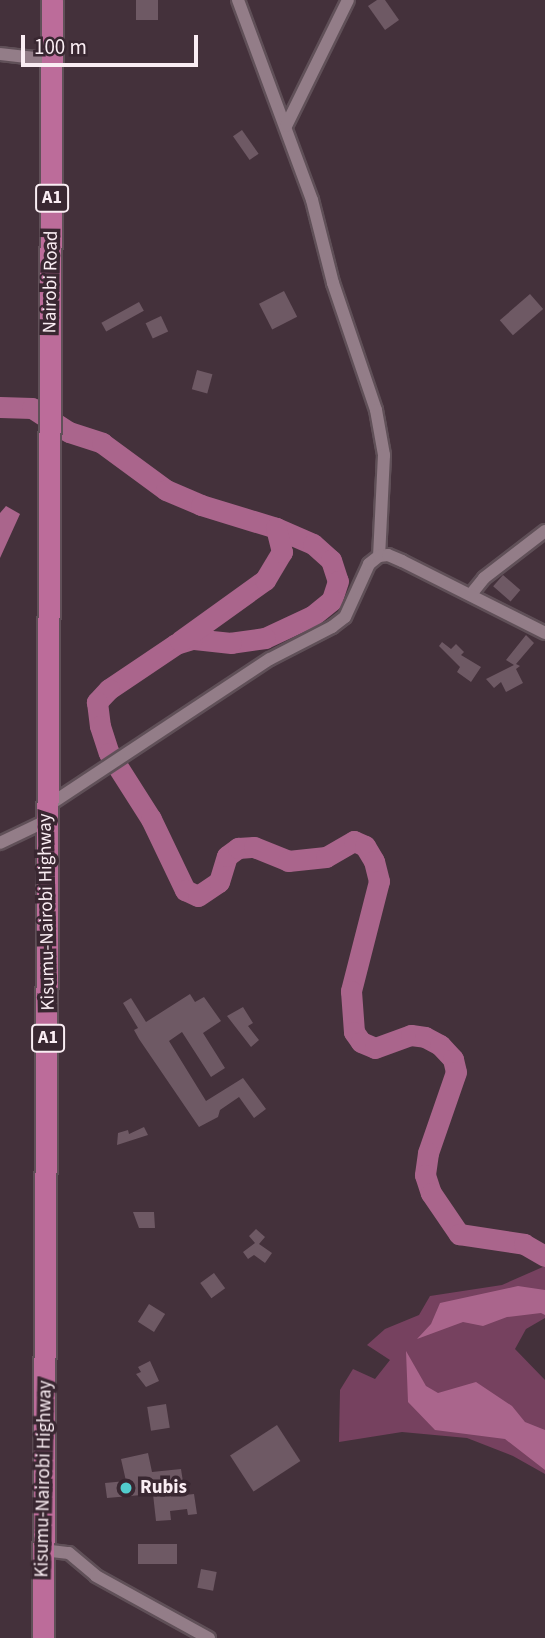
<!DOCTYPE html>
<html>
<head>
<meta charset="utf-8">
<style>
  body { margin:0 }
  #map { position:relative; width:545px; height:1638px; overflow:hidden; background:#44313b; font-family:"Source Sans 3",sans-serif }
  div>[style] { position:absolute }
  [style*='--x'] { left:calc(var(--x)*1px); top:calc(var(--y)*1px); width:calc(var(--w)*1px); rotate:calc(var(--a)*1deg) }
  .green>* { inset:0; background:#76415f }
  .water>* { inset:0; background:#aa658c }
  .river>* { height:21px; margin:-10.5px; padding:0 10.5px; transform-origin:10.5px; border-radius:10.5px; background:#aa658c }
  .building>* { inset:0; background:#6e5964; transform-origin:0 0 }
  .roads { filter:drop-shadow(2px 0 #605058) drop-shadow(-2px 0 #605058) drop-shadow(0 2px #605058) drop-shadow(0 -2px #605058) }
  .minor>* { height:12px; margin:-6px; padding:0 6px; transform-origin:6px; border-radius:6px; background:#937d88 }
  .trunk>* { height:21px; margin:-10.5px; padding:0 10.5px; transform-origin:10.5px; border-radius:10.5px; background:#bc6c9a }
  .dots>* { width:19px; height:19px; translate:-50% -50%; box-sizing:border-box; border:4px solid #392731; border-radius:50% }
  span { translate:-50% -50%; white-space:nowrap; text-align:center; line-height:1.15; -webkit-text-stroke:7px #392731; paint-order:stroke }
  .shield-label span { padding:2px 5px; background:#392731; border:2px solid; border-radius:5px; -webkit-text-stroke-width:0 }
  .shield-label { font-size:18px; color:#faedf3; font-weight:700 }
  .street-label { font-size:19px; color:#faedf3 }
  .poi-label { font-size:19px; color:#faedf3; font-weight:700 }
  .left { translate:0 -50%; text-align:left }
  .scale { position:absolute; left:21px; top:35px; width:177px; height:32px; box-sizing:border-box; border:4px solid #faedf3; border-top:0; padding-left:9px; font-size:21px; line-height:24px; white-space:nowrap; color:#faedf3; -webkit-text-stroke:5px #392731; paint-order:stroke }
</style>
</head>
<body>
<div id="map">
  <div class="green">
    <i style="clip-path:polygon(545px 1266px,545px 1318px,526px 1329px,515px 1349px,545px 1380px,545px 1474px,513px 1456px,467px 1438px,402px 1432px,339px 1442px,340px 1390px,353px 1369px,375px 1379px,390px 1360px,367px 1345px,385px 1329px,419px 1315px,430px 1296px,502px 1285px)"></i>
  </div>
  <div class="water">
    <i style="clip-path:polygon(6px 506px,20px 514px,0 558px,0 513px)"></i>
    <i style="clip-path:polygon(518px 1286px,545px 1290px,545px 1315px,541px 1313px,507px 1317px,483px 1326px,463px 1322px,417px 1339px,431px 1324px,440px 1303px)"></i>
    <i style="clip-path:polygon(406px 1351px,426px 1386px,438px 1393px,476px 1382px,512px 1406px,525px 1422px,545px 1430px,545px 1470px,505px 1439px,435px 1430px,408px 1402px)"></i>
  </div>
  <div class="river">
    <i style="--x:0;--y:407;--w:32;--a:2"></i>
    <i style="--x:32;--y:408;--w:44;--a:33"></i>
    <i style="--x:69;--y:432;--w:35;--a:18"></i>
    <i style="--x:102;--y:443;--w:79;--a:36.3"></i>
    <i style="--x:166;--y:490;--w:38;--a:23"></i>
    <i style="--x:201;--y:505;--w:78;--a:17"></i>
    <i style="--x:276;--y:528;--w:40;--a:23.4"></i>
    <i style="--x:313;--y:544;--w:24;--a:42"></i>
    <i style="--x:331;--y:560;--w:22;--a:72"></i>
    <i style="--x:338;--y:581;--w:20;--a:108"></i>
    <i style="--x:332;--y:600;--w:26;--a:141"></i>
    <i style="--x:312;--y:616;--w:52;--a:154.9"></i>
    <i style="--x:265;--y:638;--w:34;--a:172"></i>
    <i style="--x:231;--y:643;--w:39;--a:-174"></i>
    <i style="--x:192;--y:639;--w:17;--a:163"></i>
    <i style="--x:176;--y:644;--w:81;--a:146.1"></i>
    <i style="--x:109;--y:689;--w:18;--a:133"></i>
    <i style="--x:97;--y:702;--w:24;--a:83"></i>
    <i style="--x:100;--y:726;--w:28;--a:72"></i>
    <i style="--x:109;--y:753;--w:78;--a:57.5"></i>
    <i style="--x:151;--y:819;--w:79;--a:64.4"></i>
    <i style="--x:185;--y:890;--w:14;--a:25"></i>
    <i style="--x:198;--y:896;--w:25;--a:-34"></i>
    <i style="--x:219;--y:882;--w:27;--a:-73"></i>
    <i style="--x:227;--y:856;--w:14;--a:-36"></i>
    <i style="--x:238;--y:848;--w:16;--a:-4"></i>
    <i style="--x:254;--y:847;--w:37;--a:22"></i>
    <i style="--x:288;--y:861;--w:38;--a:-6"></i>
    <i style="--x:326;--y:857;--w:32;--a:-30"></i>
    <i style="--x:354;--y:841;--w:12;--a:24"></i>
    <i style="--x:365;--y:846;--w:17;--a:59"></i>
    <i style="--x:374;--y:861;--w:21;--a:76"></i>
    <i style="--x:379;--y:881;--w:114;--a:104.3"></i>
    <i style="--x:351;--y:991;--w:41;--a:85.8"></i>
    <i style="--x:354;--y:1032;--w:12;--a:55"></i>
    <i style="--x:361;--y:1042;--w:15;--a:23"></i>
    <i style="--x:375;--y:1048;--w:38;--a:-20"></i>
    <i style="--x:411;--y:1035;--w:14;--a:8"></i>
    <i style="--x:425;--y:1037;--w:17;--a:28"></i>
    <i style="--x:440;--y:1045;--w:19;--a:47"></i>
    <i style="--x:453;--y:1059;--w:13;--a:77"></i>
    <i style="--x:456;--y:1072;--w:86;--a:109.1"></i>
    <i style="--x:428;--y:1153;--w:22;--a:98"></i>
    <i style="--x:425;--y:1175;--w:19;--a:72"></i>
    <i style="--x:431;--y:1193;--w:50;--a:55.7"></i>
    <i style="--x:459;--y:1234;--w:66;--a:8.7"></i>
    <i style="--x:524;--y:1244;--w:24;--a:30"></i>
    <i style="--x:180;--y:641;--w:105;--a:-35.7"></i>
    <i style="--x:265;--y:580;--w:33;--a:-59"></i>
    <i style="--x:282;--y:552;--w:25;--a:-104"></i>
  </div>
  <div class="building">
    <i style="left:136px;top:0;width:22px;height:20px"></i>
    <i style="clip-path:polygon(377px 0,385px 0,399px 20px,385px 30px,368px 6px)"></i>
    <i style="left:242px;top:130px;width:29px;height:11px;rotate:55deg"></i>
    <i style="left:284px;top:291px;width:29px;height:28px;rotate:63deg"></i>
    <i style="left:530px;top:294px;width:20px;height:40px;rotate:49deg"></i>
    <i style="left:139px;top:302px;width:10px;height:43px;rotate:61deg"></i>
    <i style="left:161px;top:316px;width:17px;height:17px;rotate:65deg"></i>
    <i style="left:197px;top:370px;width:16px;height:20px;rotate:15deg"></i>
    <i style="left:503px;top:575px;width:23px;height:15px;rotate:41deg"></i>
    <i style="clip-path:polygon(526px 635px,534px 643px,516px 664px,520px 666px,516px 669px,523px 683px,506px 692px,501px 682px,494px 688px,486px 679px,514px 665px,506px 660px)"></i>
    <i style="clip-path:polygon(442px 642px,451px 649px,456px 644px,464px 652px,461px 655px,481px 667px,471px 682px,457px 672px,460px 667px,439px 646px)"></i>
    <i style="clip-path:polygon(190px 994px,195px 1002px,204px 997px,221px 1021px,203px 1033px,225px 1068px,211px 1077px,182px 1032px,169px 1041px,206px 1101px,243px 1078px,266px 1109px,254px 1118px,239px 1097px,220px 1110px,218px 1117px,199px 1127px,139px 1039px,134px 1030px,138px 1028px,123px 1003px,131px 998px,146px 1022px)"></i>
    <i style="clip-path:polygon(243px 1007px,253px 1023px,248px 1026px,259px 1040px,251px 1047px,227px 1016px)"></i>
    <i style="clip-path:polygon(144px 1127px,148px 1135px,117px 1145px,118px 1133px,128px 1130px,129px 1134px)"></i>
    <i style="clip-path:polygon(133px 1212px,154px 1212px,155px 1228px,139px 1228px)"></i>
    <i style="clip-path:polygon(256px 1229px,265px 1237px,259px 1244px,272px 1253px,265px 1263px,254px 1255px,248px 1259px,243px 1252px,255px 1243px,249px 1236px)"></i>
    <i style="left:214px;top:1273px;width:19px;height:17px;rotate:54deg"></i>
    <i style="left:149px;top:1304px;width:19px;height:21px;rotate:32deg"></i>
    <i style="clip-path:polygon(150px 1361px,159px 1381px,146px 1387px,136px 1374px,141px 1372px,138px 1367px)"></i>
    <i style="left:166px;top:1404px;width:24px;height:19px;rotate:81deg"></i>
    <i style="left:277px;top:1425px;width:43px;height:56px;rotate:57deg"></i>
    <i style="clip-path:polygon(148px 1453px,152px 1472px,181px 1469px,185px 1495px,194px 1494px,197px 1514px,188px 1515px,187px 1509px,170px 1511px,171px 1520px,156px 1521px,153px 1494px,107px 1498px,105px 1483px,126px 1481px,121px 1459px)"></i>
    <i style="left:138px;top:1544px;width:39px;height:20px"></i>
    <i style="left:201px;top:1569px;width:16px;height:19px;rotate:11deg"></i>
  </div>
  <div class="roads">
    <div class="minor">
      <i style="--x:238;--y:0;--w:213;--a:69.7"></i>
      <i style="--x:312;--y:200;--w:86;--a:75.8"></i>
      <i style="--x:333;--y:283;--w:134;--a:71.3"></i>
      <i style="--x:376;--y:410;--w:46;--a:79.9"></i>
      <i style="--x:384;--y:455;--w:101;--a:92.8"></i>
      <i style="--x:0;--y:54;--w:53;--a:6.5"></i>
      <i style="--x:286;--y:126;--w:140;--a:-63.8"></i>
      <i style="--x:472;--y:593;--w:19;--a:-51"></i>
      <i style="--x:484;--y:578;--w:77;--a:-37.6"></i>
      <i style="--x:46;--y:807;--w:268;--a:-33.5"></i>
      <i style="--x:270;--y:659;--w:70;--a:-27.3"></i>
      <i style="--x:332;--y:627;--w:16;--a:-38"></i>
      <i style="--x:345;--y:617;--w:58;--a:-65.6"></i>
      <i style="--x:369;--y:564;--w:13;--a:-39"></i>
      <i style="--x:379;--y:556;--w:9;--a:-6"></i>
      <i style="--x:388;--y:555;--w:15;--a:23"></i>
      <i style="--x:402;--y:561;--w:160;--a:26.7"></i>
      <i style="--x:0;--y:843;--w:51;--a:-25.6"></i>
      <i style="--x:43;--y:1550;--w:26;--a:7"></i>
      <i style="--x:69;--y:1553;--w:35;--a:40"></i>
      <i style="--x:96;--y:1576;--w:129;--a:28.8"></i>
    </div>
    <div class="trunk">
      <i style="--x:43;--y:1638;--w:1638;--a:-89.69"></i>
    </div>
  </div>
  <div class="dots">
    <i style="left:126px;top:1488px;background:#52cdcd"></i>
  </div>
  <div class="shield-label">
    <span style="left:52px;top:198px">A1</span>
    <span style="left:48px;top:1038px">A1</span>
  </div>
  <div class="street-label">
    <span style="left:51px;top:282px;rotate:-89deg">Nairobi Road</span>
    <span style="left:47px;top:912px;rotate:-91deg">Kisumu-Nairobi Highway</span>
    <span style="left:44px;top:1479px;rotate:-89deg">Kisumu-Nairobi Highway</span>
  </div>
  <div class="poi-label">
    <span class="left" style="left:140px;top:1488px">Rubis</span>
  </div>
  <div class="scale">100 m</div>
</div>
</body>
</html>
